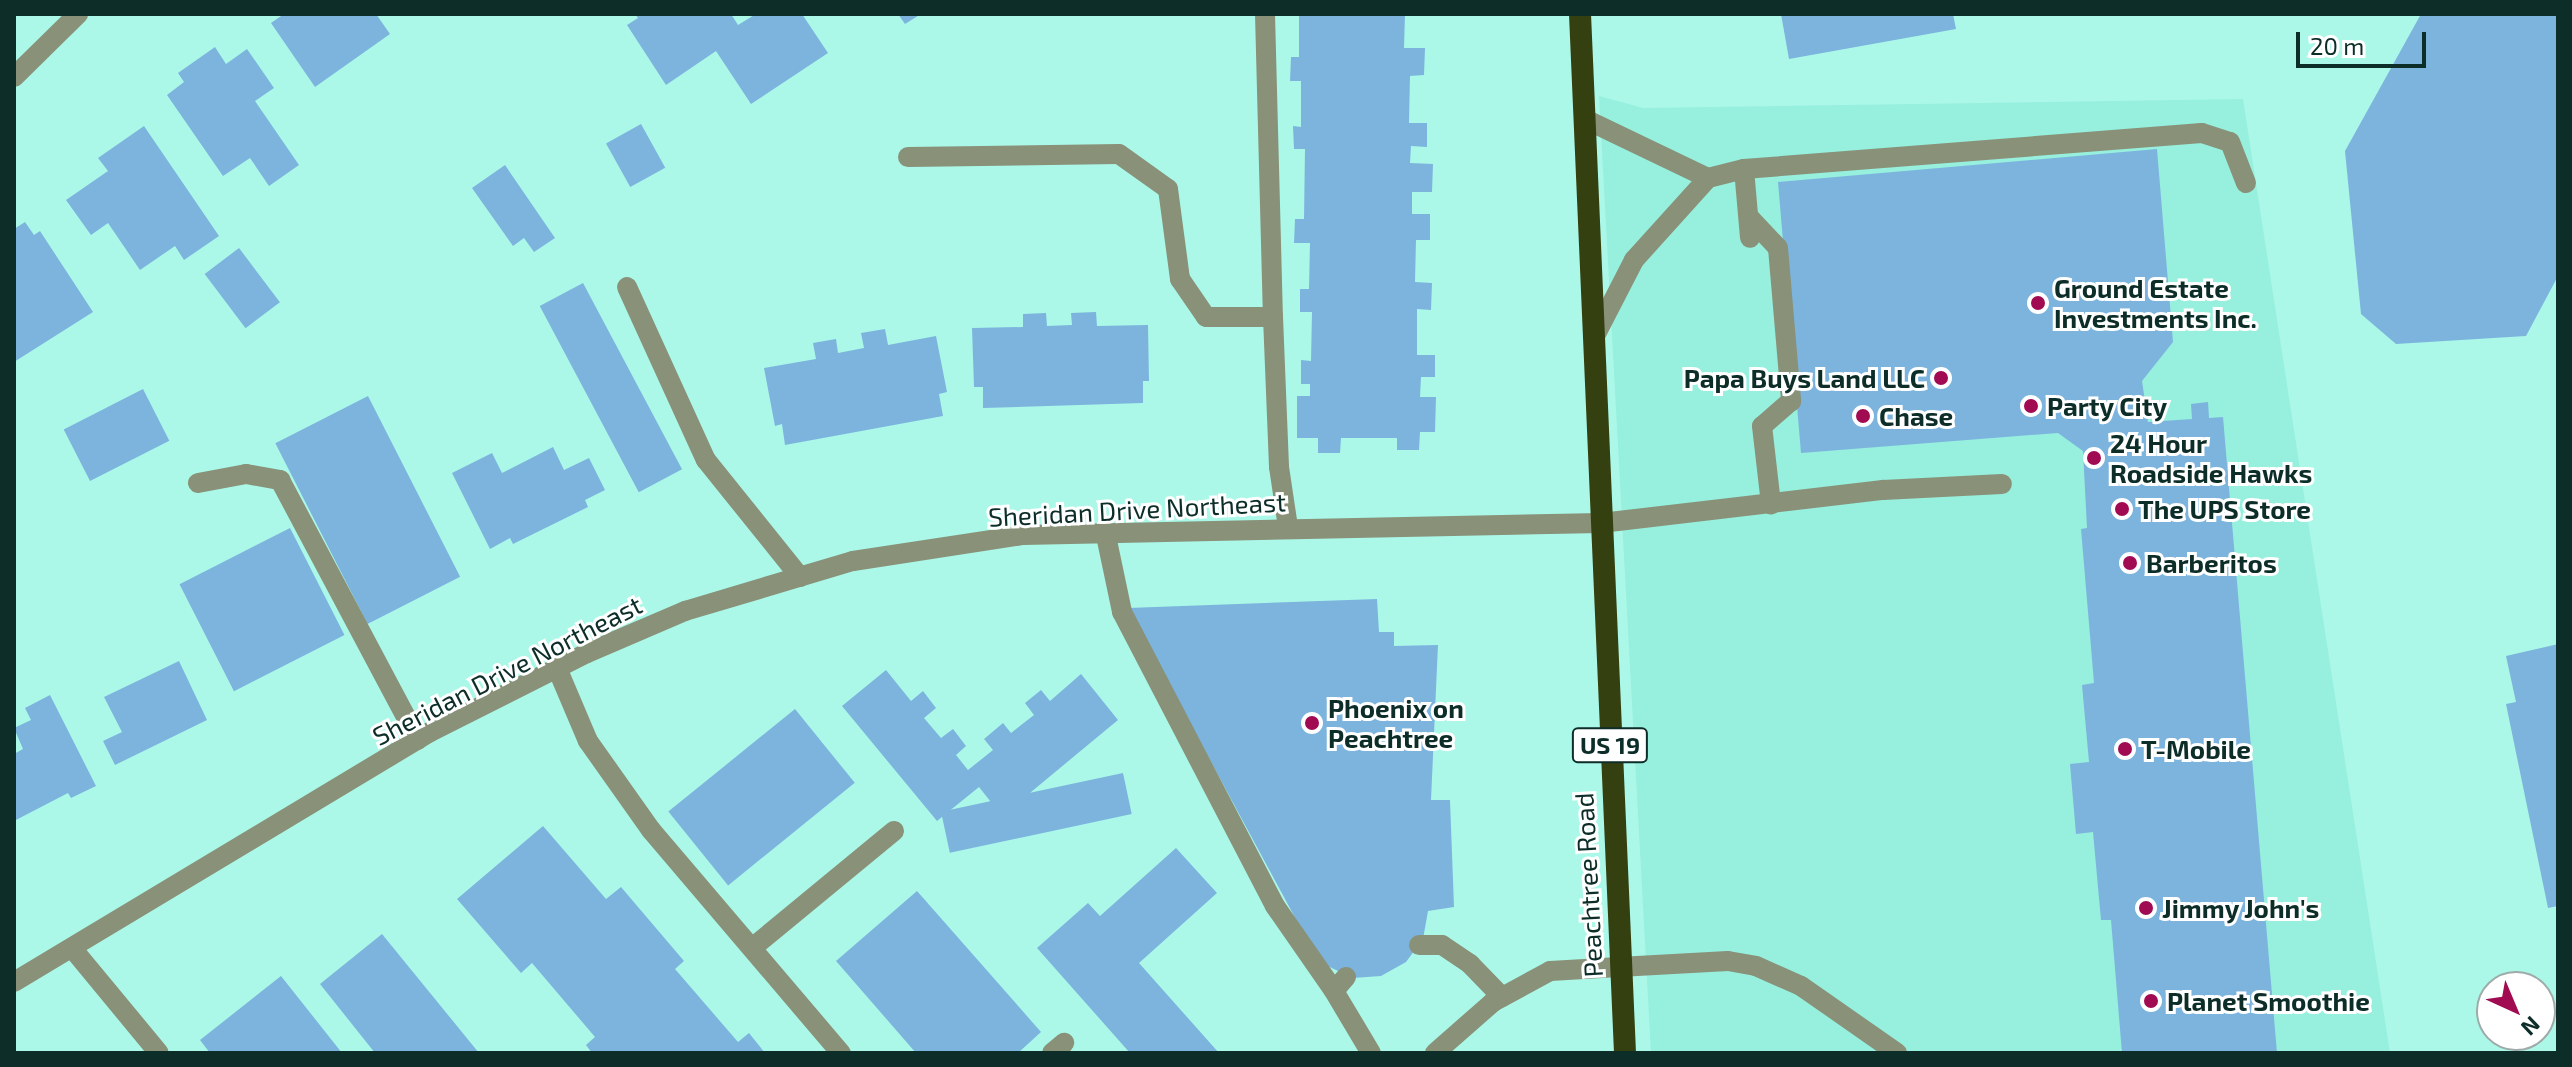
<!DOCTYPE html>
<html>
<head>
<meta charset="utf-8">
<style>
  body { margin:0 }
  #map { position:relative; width:2572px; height:1067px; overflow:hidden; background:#abf8e9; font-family:"Exo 2",sans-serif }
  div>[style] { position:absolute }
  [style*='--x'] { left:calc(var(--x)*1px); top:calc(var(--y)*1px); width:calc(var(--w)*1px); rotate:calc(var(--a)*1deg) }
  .built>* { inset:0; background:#97efde }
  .building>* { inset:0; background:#7cb4de; transform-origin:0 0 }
  .service>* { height:20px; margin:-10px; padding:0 10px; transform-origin:10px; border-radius:10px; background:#899178 }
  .minor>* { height:20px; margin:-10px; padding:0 10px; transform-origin:10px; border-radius:10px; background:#899178 }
  .trunk>* { height:22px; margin:-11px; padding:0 11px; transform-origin:11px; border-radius:11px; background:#344010 }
  .dots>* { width:22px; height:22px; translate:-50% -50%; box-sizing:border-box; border:4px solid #fff; border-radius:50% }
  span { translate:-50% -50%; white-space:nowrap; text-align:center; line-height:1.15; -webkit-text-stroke:6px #fff; paint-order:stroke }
  .shield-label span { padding:2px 6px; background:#fff; border:2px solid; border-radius:6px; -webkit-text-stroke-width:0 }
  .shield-label { font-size:24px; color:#0d2d28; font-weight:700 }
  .poi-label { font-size:26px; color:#0d2d28; font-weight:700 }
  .left { translate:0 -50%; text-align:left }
  .right { translate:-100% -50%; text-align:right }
  .street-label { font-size:26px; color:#0d2d28 }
  .frame { position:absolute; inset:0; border:16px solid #0d2d28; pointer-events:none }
  .north { position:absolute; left:2476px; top:971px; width:80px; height:80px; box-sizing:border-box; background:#fff; border:2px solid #9eaba9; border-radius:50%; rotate:136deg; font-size:22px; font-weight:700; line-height:32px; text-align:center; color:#0d2d28 }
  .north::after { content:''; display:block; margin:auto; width:28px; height:36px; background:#a00b51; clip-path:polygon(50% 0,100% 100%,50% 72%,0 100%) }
  .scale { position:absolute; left:2296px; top:32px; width:130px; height:36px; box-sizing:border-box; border:4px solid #0d2d28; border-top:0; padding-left:10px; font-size:24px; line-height:28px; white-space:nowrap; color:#0d2d28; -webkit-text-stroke:6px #fff; paint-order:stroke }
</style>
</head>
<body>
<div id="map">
  <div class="built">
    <i style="clip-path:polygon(1599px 96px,1643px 108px,2243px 99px,2390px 1053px,1651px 1053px)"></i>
  </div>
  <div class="building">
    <i style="clip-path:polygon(284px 14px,376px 14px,390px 34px,315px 87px,271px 23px)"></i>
    <i style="clip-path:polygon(635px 14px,731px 14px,738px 25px,756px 14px,802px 14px,828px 53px,751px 104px,716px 51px,666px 85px,627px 25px,638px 18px)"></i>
    <i style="clip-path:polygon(898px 14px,921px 14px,905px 24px)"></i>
    <i style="clip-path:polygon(1299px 14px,1405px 14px,1404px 48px,1425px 48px,1424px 75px,1410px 76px,1409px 123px,1427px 123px,1427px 147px,1411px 146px,1410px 163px,1433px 164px,1432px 192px,1412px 192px,1412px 214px,1430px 214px,1430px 240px,1416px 240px,1415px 282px,1432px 283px,1431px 310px,1417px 309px,1417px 355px,1435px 355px,1435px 377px,1421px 377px,1420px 397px,1436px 397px,1435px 432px,1420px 432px,1419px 450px,1397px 450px,1397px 438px,1341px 438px,1340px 453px,1318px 453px,1318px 438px,1297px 438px,1297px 396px,1310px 396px,1310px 384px,1301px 384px,1301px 360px,1311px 361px,1312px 312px,1300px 312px,1300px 289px,1309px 289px,1310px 243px,1294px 243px,1295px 219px,1304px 219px,1305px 149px,1294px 149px,1293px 126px,1301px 127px,1301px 81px,1290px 81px,1291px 57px,1299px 57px)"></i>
    <i style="clip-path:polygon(1781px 14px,1953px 14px,1956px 29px,1789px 59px)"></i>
    <i style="clip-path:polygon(2421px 14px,2558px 14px,2558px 276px,2526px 336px,2396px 344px,2361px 314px,2345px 151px)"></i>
    <i style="clip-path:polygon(215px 47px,226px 64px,247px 49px,274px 88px,255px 101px,299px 165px,269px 186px,250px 158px,223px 176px,167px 95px,184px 82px,178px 73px)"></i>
    <i style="left:641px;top:124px;width:50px;height:40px;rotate:61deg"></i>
    <i style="clip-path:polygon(144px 126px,219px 236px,184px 260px,175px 246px,140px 270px,108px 223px,91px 235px,66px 200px,108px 171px,98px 158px)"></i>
    <i style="clip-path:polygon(2157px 149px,2173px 342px,2142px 381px,2148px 422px,2192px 419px,2191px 404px,2208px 402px,2209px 418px,2223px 417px,2277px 1053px,2122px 1053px,2111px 920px,2101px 920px,2093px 832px,2076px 834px,2070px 764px,2089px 762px,2082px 685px,2094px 683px,2081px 529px,2087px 528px,2083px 451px,2058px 433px,1801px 453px,1778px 182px)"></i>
    <i style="clip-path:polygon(505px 165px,555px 238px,534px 252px,524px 238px,513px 246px,472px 188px)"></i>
    <i style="clip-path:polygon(25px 222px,34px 235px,40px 231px,93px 312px,14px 362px,14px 229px)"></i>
    <i style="left:239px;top:248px;width:68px;height:43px;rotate:53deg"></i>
    <i style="left:583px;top:283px;width:211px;height:49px;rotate:62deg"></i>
    <i style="clip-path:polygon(1096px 312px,1097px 326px,1148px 325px,1149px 381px,1143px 381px,1143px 403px,983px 408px,983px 387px,974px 387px,972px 328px,1023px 327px,1023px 314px,1046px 313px,1047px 326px,1072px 325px,1071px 313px)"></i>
    <i style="clip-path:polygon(885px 329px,888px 345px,936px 336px,947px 392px,939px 394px,943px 416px,785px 445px,782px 424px,775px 426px,764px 368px,816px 359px,813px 343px,836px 339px,838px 353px,864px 348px,861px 333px)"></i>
    <i style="left:143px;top:389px;width:58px;height:89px;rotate:63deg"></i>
    <i style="left:368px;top:396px;width:203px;height:104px;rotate:63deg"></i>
    <i style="clip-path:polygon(553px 447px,564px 470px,589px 458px,605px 490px,585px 500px,588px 507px,513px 544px,510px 538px,490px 549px,452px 473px,492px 453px,502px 473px)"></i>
    <i style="left:290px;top:528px;width:120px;height:124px;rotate:63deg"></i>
    <i style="clip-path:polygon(1377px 599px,1379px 632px,1394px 632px,1394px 646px,1438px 645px,1431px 800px,1450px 800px,1454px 907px,1428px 911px,1423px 939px,1406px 962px,1381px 976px,1353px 978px,1319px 962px,1128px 608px)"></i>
    <i style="clip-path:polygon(2558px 644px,2558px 906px,2548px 908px,2506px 704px,2516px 702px,2506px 656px)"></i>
    <i style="clip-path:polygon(179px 661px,207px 720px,115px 765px,103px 741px,122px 732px,104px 697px)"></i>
    <i style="clip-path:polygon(886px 670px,911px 701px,923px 691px,936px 708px,924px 718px,941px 738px,953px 729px,966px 746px,956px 755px,968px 770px,993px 750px,984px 739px,1003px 723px,1011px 733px,1034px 715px,1025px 703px,1041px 690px,1050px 701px,1081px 674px,1118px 720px,1002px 816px,979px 787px,937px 821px,842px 706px)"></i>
    <i style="clip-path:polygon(50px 695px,96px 786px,71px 798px,68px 793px,14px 821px,14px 754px,23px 749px,14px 728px,31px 720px,25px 708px)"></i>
    <i style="left:795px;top:709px;width:95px;height:163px;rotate:51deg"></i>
    <i style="left:1123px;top:773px;width:42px;height:186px;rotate:78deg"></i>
    <i style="clip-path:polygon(543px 826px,606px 899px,621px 887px,684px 961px,675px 969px,738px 1042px,749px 1033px,765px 1053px,592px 1053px,586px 1045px,595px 1037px,532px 963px,521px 973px,457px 899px)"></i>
    <i style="clip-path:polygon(1176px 848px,1217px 893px,1139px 963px,1219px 1053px,1130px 1053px,1037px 948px,1088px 903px,1100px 916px)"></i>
    <i style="clip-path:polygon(917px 891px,1041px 1032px,1018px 1053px,916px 1053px,836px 961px)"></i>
    <i style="clip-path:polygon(382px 934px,479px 1053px,375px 1053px,320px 984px)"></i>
    <i style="clip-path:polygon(281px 976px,342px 1053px,210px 1053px,200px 1040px)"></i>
  </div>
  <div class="service">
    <i style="--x:1265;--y:14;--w:303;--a:88.5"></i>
    <i style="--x:1587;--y:120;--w:134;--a:25.6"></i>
    <i style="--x:908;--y:157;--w:211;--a:-0.8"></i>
    <i style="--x:1119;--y:154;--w:60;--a:35.5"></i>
    <i style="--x:1168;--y:189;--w:91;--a:82.4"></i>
    <i style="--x:1180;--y:279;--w:46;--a:55.6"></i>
    <i style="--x:1206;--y:317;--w:67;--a:0"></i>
    <i style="--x:1273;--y:317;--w:150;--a:87.7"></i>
    <i style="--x:1279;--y:467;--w:61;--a:81.5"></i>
    <i style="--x:1744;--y:169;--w:69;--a:85"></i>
    <i style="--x:1749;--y:217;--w:42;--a:46.9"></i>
    <i style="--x:1778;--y:248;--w:154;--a:85.1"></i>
    <i style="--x:1791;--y:401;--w:38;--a:139"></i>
    <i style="--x:1762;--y:426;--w:79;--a:83.4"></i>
    <i style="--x:627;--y:287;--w:190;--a:65.5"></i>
    <i style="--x:706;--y:460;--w:150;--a:51.2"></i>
    <i style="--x:1595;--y:336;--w:85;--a:-62.8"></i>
    <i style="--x:1634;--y:260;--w:110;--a:-47.9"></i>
    <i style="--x:1708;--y:178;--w:37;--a:-14"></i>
    <i style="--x:1744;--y:169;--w:459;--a:-4.5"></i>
    <i style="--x:2202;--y:133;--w:29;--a:18"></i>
    <i style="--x:2230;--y:142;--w:44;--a:68.7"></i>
    <i style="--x:198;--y:483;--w:49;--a:-10.6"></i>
    <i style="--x:246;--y:474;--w:35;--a:10"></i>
    <i style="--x:280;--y:480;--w:294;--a:62"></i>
    <i style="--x:1601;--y:523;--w:284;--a:-6.7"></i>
    <i style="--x:1883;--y:490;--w:119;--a:-2.9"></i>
    <i style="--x:1105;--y:531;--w:83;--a:78.1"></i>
    <i style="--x:1122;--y:612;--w:331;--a:62.5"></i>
    <i style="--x:1275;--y:906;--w:103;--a:55.2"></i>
    <i style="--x:1419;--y:945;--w:23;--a:0"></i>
    <i style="--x:1442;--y:945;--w:34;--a:34"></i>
    <i style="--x:1470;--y:964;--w:46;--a:45.9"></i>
    <i style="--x:752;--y:948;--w:184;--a:-39.5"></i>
    <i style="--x:1619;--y:967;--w:109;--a:-3.2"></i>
    <i style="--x:1728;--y:961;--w:28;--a:10"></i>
    <i style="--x:1756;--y:966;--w:49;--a:24"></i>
    <i style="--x:1801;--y:986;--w:117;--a:34.9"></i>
    <i style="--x:1346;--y:977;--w:18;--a:131"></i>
    <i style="--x:1334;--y:991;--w:72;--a:59.2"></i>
    <i style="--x:1052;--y:1053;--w:16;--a:-40"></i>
  </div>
  <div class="minor">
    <i style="--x:14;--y:77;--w:90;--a:-44.5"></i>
    <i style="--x:557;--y:668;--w:79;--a:67"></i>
    <i style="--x:588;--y:741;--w:109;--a:54.7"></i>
    <i style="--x:651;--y:830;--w:293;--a:49.6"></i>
    <i style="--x:72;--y:948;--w:136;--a:50.4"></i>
    <i style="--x:14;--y:982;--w:485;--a:-31"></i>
    <i style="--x:430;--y:732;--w:176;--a:-26.7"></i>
    <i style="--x:587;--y:653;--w:107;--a:-23.2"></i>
    <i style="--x:685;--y:611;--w:175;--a:-16.6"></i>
    <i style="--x:853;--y:561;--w:172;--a:-8.7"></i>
    <i style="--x:1023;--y:535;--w:578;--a:-1.19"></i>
    <i style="--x:1435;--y:1053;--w:77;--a:-41.3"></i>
    <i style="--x:1493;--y:1002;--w:65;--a:-28.5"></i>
    <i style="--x:1550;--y:971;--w:69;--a:-3.3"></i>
  </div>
  <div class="trunk">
    <i style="--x:1580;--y:14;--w:1040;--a:87.52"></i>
  </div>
  <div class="dots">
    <i style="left:2038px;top:303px;background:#a00b51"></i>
    <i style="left:1941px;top:378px;background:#a00b51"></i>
    <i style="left:2031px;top:406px;background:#a00b51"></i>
    <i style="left:1863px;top:416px;background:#a00b51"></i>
    <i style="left:2094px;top:458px;background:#a00b51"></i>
    <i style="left:2122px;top:509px;background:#a00b51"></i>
    <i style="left:2130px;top:563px;background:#a00b51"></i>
    <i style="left:1312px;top:723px;background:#a00b51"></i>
    <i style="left:2125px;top:749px;background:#a00b51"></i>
    <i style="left:2146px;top:908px;background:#a00b51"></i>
    <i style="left:2151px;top:1001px;background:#a00b51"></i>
  </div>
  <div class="shield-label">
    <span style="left:1610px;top:745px">US 19</span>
  </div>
  <div class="poi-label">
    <span class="left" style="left:2054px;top:303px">Ground Estate<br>Investments Inc.</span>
    <span class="right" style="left:1925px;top:378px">Papa Buys Land LLC</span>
    <span class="left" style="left:2047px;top:406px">Party City</span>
    <span class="left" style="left:1879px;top:416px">Chase</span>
    <span class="left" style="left:2110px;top:458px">24 Hour<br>Roadside Hawks</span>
    <span class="left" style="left:2138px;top:509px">The UPS Store</span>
    <span class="left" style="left:2146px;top:563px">Barberitos</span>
    <span class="left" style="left:1328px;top:723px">Phoenix on<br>Peachtree</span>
    <span class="left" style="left:2141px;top:749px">T-Mobile</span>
    <span class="left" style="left:2162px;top:908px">Jimmy John's</span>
    <span class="left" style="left:2167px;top:1001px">Planet Smoothie</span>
  </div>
  <div class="street-label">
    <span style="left:1137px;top:509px;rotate:-3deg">Sheridan Drive Northeast</span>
    <span style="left:507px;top:670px;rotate:-27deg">Sheridan Drive Northeast</span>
    <span style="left:1588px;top:885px;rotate:-93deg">Peachtree Road</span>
  </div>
  <div class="frame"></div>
  <div class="north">N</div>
  <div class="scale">20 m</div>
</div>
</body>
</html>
